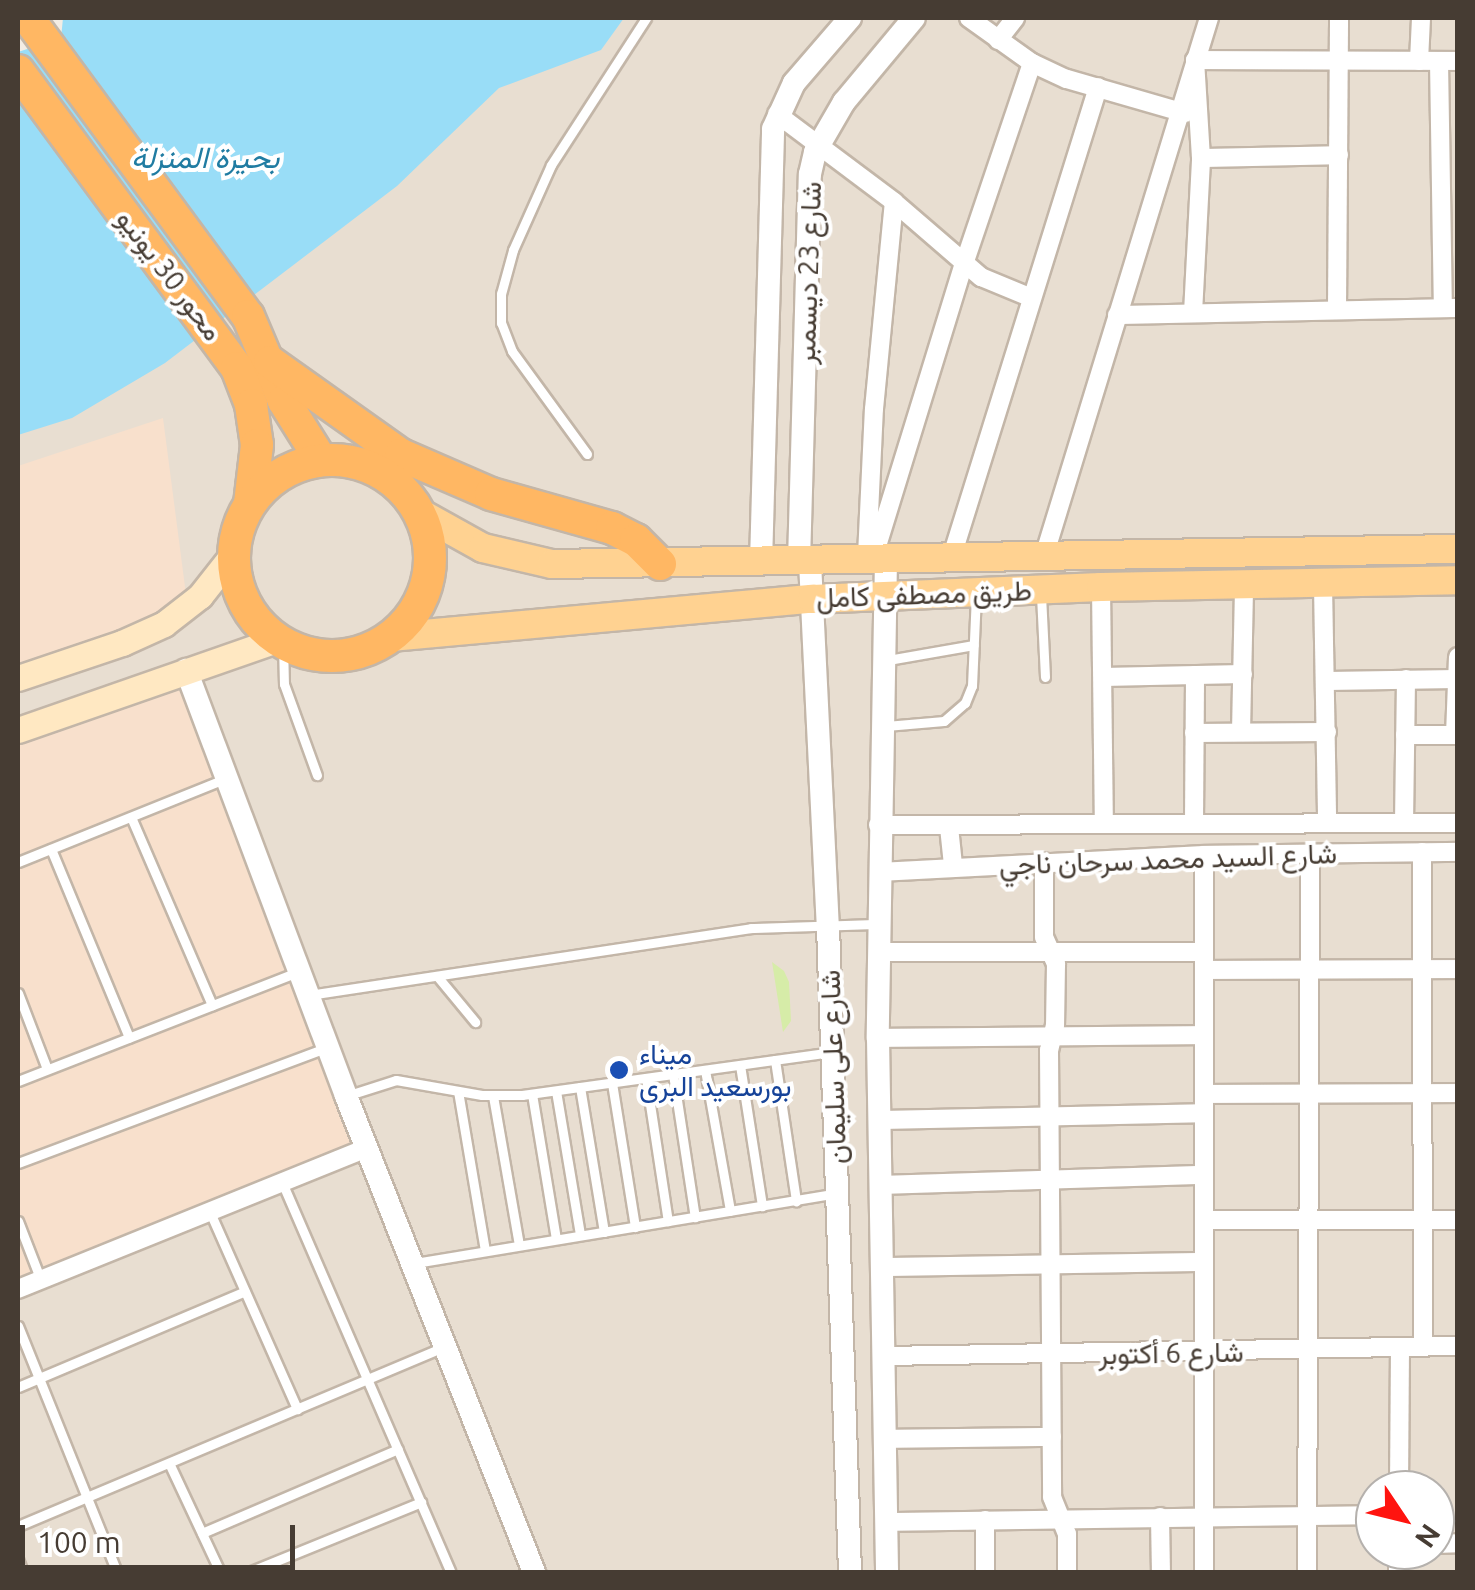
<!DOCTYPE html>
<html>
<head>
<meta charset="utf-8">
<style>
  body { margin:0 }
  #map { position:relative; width:1475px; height:1590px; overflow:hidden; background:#f4ede4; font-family:Ubuntu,Vazirmatn,sans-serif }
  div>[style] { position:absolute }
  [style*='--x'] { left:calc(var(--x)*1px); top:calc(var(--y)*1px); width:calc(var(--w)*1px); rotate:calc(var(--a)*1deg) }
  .residential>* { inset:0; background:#e8ded1 }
  .commercial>* { inset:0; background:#f8e0cc }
  .green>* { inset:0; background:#d6eca8 }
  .water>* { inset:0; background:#99ddf7 }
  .roads { filter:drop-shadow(2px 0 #c3b6a8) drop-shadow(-2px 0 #c3b6a8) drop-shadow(0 2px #c3b6a8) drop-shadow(0 -2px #c3b6a8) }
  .service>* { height:9px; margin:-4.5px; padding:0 4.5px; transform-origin:4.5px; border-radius:4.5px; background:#fff }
  .minor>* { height:18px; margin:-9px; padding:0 9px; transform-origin:9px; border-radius:9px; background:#fff }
  .tertiary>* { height:22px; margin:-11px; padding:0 11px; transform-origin:11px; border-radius:11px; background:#fff }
  .secondary>* { height:25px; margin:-12.5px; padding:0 12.5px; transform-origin:12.5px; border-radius:12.5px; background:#ffe8c2 }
  .primary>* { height:28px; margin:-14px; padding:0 14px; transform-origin:14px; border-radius:14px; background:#ffd291 }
  .motorway>* { height:32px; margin:-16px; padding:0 16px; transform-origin:16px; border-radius:16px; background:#ffb763 }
  .motorway>.ring { margin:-16px; padding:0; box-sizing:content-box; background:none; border:32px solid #ffb763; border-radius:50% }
  .dots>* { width:28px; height:28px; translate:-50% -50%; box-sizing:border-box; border:5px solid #fff; border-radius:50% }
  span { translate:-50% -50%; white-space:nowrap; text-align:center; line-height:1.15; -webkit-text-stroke:8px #fff; paint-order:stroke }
  .street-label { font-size:28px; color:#463c33 }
  .transit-label { font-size:28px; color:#164399 }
  .left { translate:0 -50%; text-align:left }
  .water-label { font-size:30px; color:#207ca2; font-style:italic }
  .frame { position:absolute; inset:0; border:20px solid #463c33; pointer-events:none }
  .north { position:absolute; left:1355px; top:1470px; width:100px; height:100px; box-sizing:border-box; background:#fff; border:2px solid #b5b1ad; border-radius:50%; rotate:125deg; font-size:28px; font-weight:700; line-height:40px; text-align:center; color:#463c33 }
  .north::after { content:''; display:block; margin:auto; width:35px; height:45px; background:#ff140f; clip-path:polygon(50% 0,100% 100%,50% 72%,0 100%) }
  .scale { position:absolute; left:20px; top:1525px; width:275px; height:45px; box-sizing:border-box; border:5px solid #463c33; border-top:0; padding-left:12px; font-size:30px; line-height:35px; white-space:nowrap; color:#463c33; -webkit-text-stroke:8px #fff; paint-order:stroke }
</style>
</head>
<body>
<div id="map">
  <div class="residential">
    <i style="clip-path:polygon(evenodd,490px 18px,1457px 18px,1457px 1572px,18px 1572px,18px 215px,490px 18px,1375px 1490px,1435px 1490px,1435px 1550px,1375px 1550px,1375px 1490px)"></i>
  </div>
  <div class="commercial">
    <i style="clip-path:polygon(163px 418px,187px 602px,134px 631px,18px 670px,18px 466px)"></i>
    <i style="clip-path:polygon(180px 685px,357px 1145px,18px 1287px,18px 737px)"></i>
  </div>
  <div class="green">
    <i style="clip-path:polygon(772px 962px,784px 971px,789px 982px,791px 1021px,783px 1032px)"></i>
  </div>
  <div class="water">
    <i style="clip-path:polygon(63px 18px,624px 18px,601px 50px,499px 88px,397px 186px,165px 363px,72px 418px,18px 435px,18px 52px,61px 38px)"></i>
  </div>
  <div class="roads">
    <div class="service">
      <i style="--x:587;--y:454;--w:127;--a:-126.1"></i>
      <i style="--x:512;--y:351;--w:30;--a:-111"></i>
      <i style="--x:501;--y:323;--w:29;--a:-90"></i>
      <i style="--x:501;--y:294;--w:46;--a:-74.7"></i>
      <i style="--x:513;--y:250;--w:93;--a:-65.9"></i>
      <i style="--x:551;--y:165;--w:175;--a:-57.1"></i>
      <i style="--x:1041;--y:595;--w:82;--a:87.2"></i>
      <i style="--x:283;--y:644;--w:40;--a:88.6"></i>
      <i style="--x:284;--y:684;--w:97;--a:70.1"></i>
      <i style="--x:888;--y:660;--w:87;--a:-9.9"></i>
      <i style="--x:886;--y:726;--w:58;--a:-4.9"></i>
      <i style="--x:944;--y:721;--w:28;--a:-41"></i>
      <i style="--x:965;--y:703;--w:18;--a:-68"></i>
      <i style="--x:972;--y:686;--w:90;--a:-87.5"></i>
      <i style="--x:131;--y:817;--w:205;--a:66.7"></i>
      <i style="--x:51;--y:849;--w:204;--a:67.5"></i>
      <i style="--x:18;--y:862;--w:222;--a:-21.9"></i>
      <i style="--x:437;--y:976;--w:60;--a:50.4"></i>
      <i style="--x:18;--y:993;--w:81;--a:69.1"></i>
      <i style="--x:309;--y:995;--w:447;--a:-8.6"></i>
      <i style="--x:751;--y:928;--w:127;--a:-1.8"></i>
      <i style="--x:775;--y:1060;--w:143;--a:81.5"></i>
      <i style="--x:740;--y:1065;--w:143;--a:81.1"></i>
      <i style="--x:705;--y:1070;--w:143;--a:79.9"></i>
      <i style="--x:673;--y:1074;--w:145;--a:81.3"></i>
      <i style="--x:646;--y:1078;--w:145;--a:81.3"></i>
      <i style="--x:18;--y:1081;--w:300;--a:-21.3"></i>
      <i style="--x:612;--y:1083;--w:146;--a:80.9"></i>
      <i style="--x:580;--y:1087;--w:147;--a:80.6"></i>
      <i style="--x:458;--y:1091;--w:162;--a:80.4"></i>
      <i style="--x:556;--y:1091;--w:146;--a:80.5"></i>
      <i style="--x:532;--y:1094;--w:147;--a:80.6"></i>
      <i style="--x:349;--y:1095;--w:49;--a:-17.7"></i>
      <i style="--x:396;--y:1080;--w:87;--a:9.9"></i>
      <i style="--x:482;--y:1095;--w:40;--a:0"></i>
      <i style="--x:522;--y:1095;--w:312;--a:-7.9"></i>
      <i style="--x:493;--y:1096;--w:151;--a:80.1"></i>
      <i style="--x:18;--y:1163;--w:329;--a:-20.5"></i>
      <i style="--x:281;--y:1180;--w:427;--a:66.6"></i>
      <i style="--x:209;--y:1210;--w:218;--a:66.1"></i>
      <i style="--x:18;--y:1221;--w:61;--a:68.9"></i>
      <i style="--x:415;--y:1263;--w:425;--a:-9.4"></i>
      <i style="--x:18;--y:1326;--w:265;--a:68.1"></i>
      <i style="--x:18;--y:1387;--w:246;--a:-22.9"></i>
      <i style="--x:169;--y:1463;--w:120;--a:64.9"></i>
      <i style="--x:18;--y:1526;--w:462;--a:-22.8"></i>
      <i style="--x:202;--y:1533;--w:213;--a:-23.2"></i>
      <i style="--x:18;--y:1559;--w:14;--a:69"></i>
      <i style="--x:249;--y:1572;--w:186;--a:-22.1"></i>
    </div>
    <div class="minor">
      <i style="--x:969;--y:18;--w:77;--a:35.5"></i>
      <i style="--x:1032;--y:63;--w:38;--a:25"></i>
      <i style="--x:1067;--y:79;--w:123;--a:16.1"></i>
      <i style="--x:998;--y:40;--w:28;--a:-52"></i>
      <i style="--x:1419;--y:61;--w:43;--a:-87.3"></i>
      <i style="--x:1439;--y:61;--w:247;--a:89.1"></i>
      <i style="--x:777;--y:114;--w:146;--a:36.9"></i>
      <i style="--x:894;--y:202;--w:115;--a:40.8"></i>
      <i style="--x:981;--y:277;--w:55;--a:22.4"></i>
      <i style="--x:1201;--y:158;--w:138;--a:-1.2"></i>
      <i style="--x:1337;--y:310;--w:292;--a:-89.6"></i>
      <i style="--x:1193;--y:313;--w:155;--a:-87"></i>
      <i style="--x:1201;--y:158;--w:98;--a:-93.5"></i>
      <i style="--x:1195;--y:60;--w:263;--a:0.2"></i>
      <i style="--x:1117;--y:315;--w:341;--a:-1.2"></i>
      <i style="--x:1045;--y:553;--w:560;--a:-72.96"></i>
      <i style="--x:867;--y:556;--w:147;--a:-87.3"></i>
      <i style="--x:874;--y:409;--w:208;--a:-84.5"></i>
      <i style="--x:952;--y:556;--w:491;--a:-72.7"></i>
      <i style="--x:873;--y:559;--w:309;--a:-72.9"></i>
      <i style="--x:964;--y:264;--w:212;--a:-71.3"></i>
      <i style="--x:1323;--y:585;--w:238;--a:89"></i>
      <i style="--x:1101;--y:587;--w:236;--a:89.3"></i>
      <i style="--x:1103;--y:677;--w:140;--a:-1.2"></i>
      <i style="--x:1327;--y:681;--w:130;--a:-0.9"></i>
      <i style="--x:1241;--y:732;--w:147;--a:-88.8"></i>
      <i style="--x:1194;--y:733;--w:133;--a:-0.4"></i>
      <i style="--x:1405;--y:735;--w:53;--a:0"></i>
      <i style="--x:1455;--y:735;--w:78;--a:-87.8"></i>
      <i style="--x:1194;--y:823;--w:148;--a:-89.6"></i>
      <i style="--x:1404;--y:823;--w:144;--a:-89.2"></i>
      <i style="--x:878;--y:825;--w:580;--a:-0.2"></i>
      <i style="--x:949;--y:827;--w:39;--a:84"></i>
      <i style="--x:1422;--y:852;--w:495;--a:89.9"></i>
      <i style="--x:1044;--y:862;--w:75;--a:90"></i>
      <i style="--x:1044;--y:937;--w:30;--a:66"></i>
      <i style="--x:1056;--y:964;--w:61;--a:90.9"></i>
      <i style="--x:1055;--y:1025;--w:26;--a:103"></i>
      <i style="--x:1049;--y:1050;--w:447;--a:89.6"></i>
      <i style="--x:1052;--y:1497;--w:40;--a:68"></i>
      <i style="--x:1067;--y:1534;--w:38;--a:90"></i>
      <i style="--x:879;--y:872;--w:325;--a:-3"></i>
      <i style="--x:1204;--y:855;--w:254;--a:-0.7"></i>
      <i style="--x:880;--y:952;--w:324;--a:0"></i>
      <i style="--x:1204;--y:970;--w:254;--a:-0.2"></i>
      <i style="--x:878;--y:1038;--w:326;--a:-0.5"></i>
      <i style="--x:1204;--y:1094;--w:254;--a:-0.2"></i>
      <i style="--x:879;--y:1120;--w:325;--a:-1.2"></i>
      <i style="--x:881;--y:1185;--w:323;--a:-1.8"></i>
      <i style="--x:1204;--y:1220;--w:254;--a:0"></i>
      <i style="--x:882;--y:1267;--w:322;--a:-0.9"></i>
      <i style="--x:18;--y:1289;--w:376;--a:-22"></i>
      <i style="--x:884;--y:1356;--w:574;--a:-1"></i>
      <i style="--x:885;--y:1439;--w:167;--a:-0.7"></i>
      <i style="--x:1399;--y:1490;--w:142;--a:-89.6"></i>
      <i style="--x:1160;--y:1517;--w:55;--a:89"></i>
      <i style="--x:985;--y:1520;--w:52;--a:90"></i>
      <i style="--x:886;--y:1522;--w:489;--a:-0.8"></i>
      <i style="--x:1435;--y:1544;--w:23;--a:-2"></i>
      <i style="--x:1204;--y:1572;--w:717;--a:-90"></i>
      <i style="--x:1307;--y:1572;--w:718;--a:-89.76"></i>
      <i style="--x:1398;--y:1572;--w:22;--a:-90"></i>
    </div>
    <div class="tertiary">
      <i style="--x:886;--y:559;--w:479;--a:91"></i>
      <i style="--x:878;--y:1038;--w:534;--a:89.03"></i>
      <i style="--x:799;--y:562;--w:388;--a:-88.4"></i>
      <i style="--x:810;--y:174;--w:23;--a:-77"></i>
      <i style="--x:815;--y:152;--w:58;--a:-59.9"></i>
      <i style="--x:844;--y:102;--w:109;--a:-50.2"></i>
      <i style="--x:810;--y:562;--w:364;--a:87.2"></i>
      <i style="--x:828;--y:926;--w:646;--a:88.05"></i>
      <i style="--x:761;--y:563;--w:434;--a:-88.4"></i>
      <i style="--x:773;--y:129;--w:51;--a:-65.5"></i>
      <i style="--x:794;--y:83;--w:86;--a:-49.3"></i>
      <i style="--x:186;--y:670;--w:455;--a:69.4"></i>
      <i style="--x:346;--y:1096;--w:512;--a:68.45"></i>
    </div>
    <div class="secondary">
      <i style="--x:18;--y:678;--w:110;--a:-18.6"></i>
      <i style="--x:122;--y:643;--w:46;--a:-24.3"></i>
      <i style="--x:164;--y:624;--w:46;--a:-37.9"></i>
      <i style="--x:200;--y:596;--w:55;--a:-51.7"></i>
      <i style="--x:18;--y:730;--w:274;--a:-19.2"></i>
    </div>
    <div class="primary">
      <i style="--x:420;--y:513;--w:72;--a:29.1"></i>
      <i style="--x:483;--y:548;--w:71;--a:13.1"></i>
      <i style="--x:552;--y:564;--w:906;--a:-0.95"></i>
      <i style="--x:391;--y:637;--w:423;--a:-5.2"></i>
      <i style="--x:812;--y:599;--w:289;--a:-2.4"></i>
      <i style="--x:1101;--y:587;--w:357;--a:-1.1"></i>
    </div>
    <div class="motorway">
      <i style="--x:28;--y:18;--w:370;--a:53.6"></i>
      <i style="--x:248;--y:316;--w:92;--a:67"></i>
      <i style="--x:284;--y:401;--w:70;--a:57.9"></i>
      <i style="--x:18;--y:71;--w:369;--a:53.6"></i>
      <i style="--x:237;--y:368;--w:40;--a:69"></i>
      <i style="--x:251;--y:405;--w:40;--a:81.5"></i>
      <i style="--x:257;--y:445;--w:59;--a:96.8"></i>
      <i style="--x:270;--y:362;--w:161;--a:35.4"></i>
      <i style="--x:401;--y:455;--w:98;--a:23.4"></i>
      <i style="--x:491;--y:494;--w:126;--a:15.7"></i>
      <i style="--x:612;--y:528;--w:27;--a:27"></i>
      <i style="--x:636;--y:540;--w:34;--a:45"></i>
      <i class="ring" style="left:234px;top:460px;width:164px;height:164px"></i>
    </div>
  </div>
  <div class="dots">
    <i style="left:619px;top:1070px;background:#1a4fb4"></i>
  </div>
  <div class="street-label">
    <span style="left:808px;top:273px;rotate:-88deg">شارع 23 ديسمبر</span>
    <span style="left:170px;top:275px;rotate:53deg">محور 30 يونيو</span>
    <span style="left:924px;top:594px;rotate:-2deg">طريق مصطفى كامل</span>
    <span style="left:1168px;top:859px;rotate:-2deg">شارع السيد محمد سرحان ناجي</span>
    <span style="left:833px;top:1067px;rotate:-92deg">شارع على سليمان</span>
    <span style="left:1171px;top:1353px;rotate:-1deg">شارع 6 أكتوبر</span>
  </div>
  <div class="transit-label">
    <span class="left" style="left:639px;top:1070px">ميناء<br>بورسعيد البرى</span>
  </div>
  <div class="water-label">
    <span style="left:205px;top:157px">بحيرة المنزلة</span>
  </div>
  <div class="frame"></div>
  <div class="north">N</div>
  <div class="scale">100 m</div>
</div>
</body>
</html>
